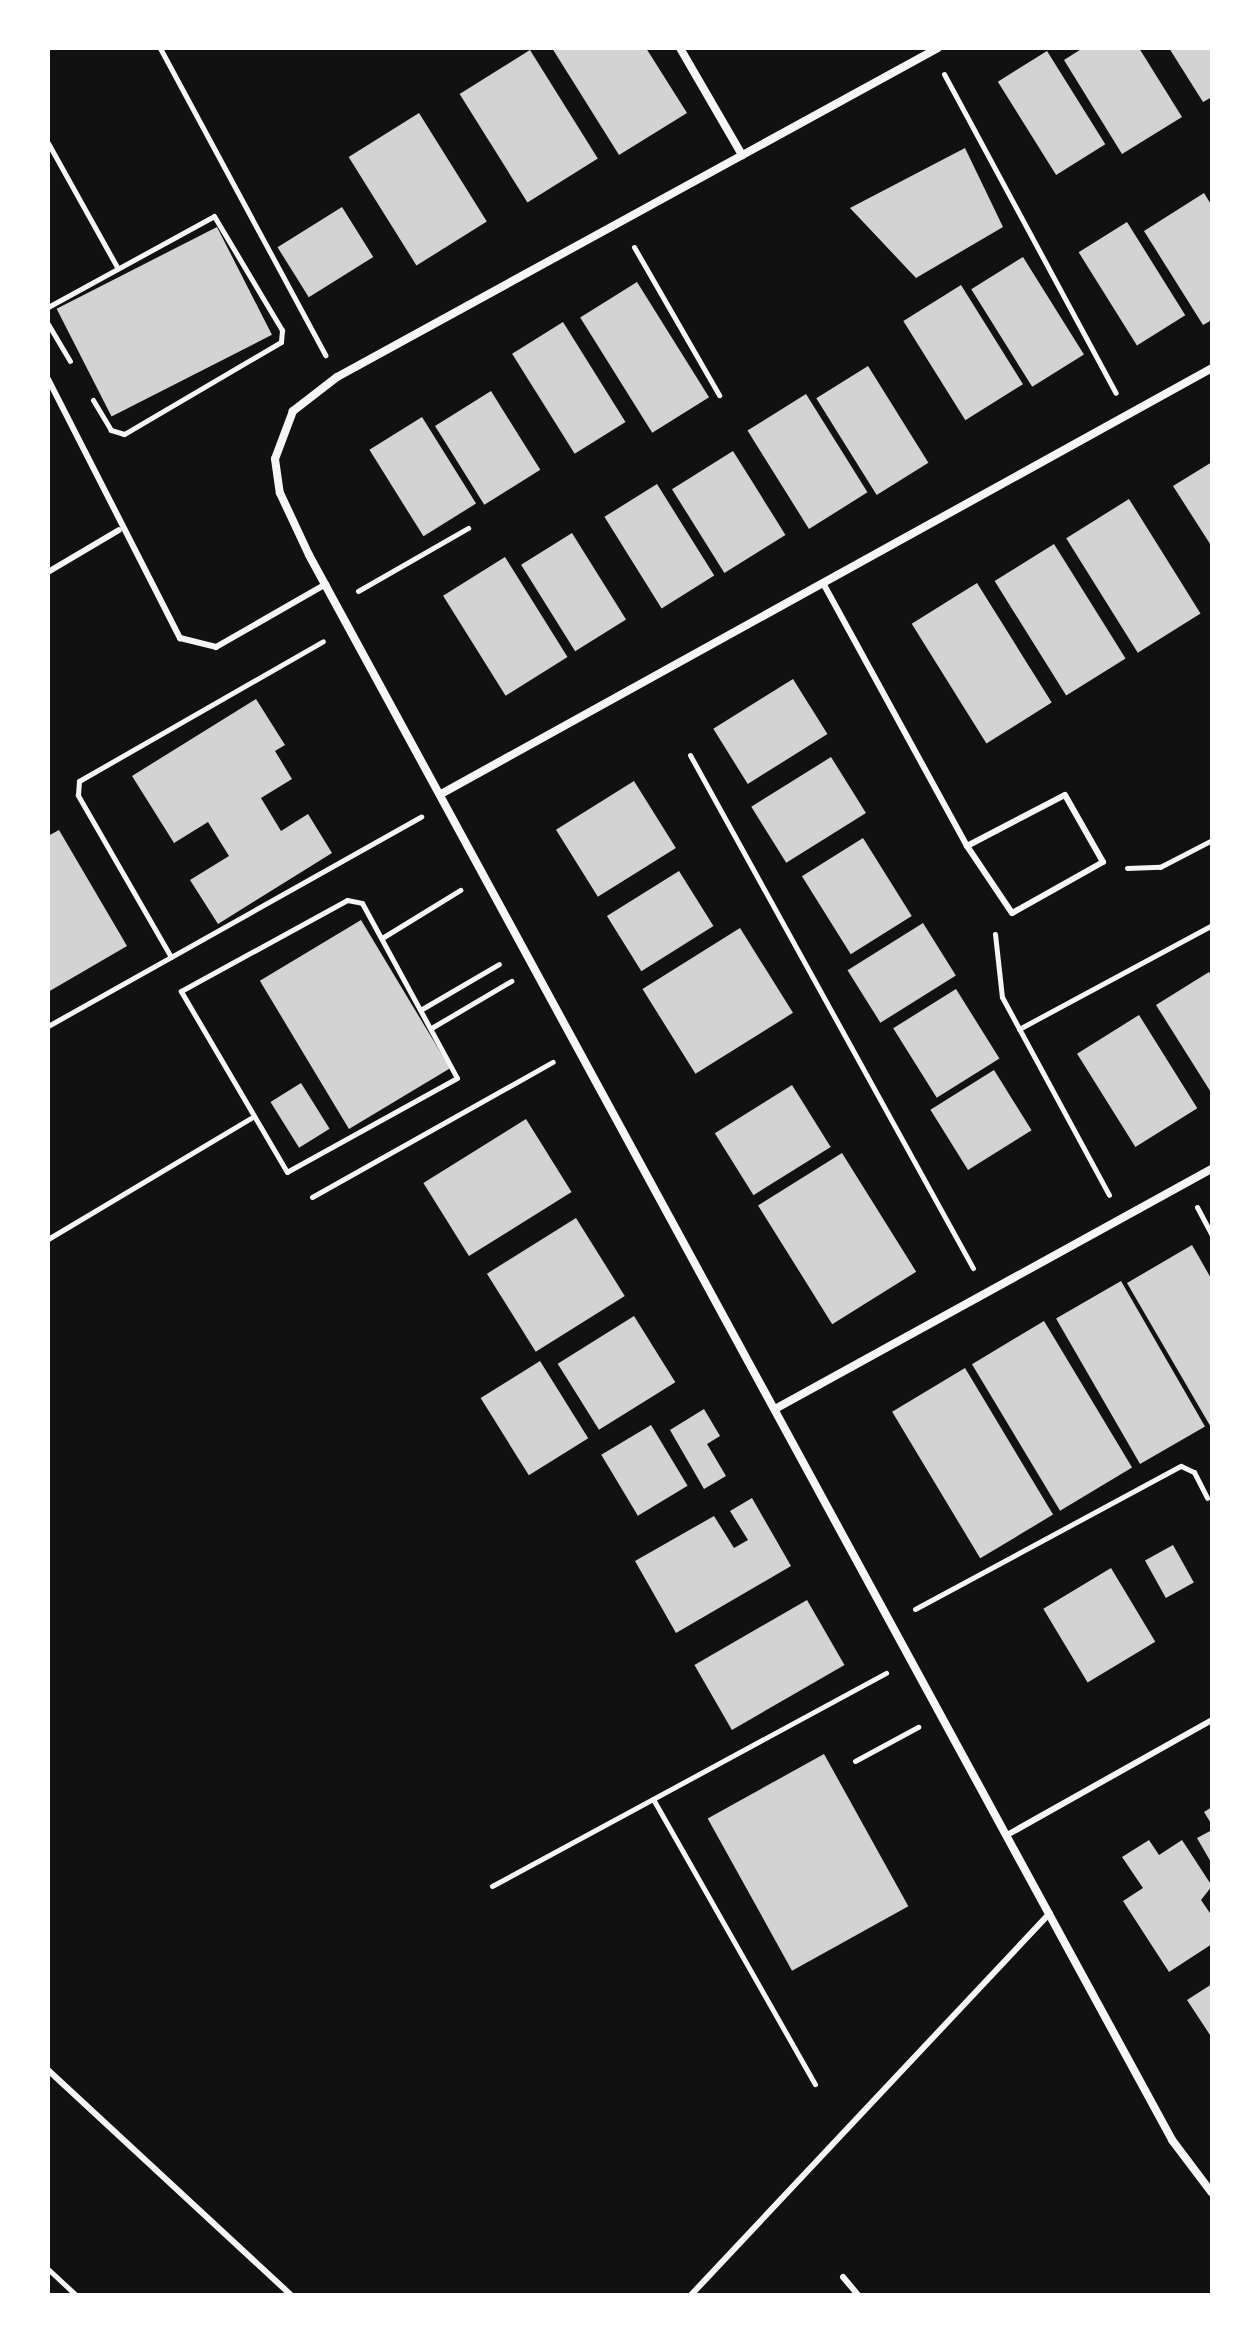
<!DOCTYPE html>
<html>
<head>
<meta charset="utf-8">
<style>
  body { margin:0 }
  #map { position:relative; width:1260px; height:2343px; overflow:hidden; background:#111; font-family:"PT Sans",sans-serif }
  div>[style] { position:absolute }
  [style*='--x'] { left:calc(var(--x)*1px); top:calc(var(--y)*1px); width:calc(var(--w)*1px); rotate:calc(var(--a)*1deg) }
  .building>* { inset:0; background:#d3d3d3; transform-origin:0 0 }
  .path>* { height:5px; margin:-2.5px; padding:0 2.5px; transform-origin:2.5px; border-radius:2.5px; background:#f5f5f5 }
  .service>* { height:6px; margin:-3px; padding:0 3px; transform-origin:3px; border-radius:3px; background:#f5f5f5 }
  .minor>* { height:8px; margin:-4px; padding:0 4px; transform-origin:4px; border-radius:4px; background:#f5f5f5 }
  span { translate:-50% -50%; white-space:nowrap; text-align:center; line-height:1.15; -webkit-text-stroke:6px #fff; paint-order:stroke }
  .frame { position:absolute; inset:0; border:50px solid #fff; pointer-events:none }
</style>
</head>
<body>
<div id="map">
  <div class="building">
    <i style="clip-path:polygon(552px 48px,646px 48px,687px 113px,619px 155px)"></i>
    <i style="clip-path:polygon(1083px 48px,1139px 48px,1182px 117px,1122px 154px,1064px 60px)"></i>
    <i style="clip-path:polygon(1169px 48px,1212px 48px,1212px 97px,1203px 102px)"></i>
    <i style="left:530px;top:50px;width:128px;height:83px;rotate:58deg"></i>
    <i style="left:1047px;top:51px;width:110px;height:58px;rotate:58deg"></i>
    <i style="left:419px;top:113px;width:128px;height:83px;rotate:58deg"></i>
    <i style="clip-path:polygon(965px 148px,1003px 227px,916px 278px,850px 208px)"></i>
    <i style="clip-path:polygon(1204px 193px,1212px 206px,1212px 320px,1203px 325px,1144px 231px)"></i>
    <i style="left:342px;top:207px;width:59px;height:76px;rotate:58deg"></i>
    <i style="left:1127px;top:222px;width:110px;height:57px;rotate:58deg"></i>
    <i style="left:217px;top:227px;width:121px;height:180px;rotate:63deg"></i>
    <i style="left:1023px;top:257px;width:115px;height:61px;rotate:58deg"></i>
    <i style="left:637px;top:282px;width:136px;height:67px;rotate:58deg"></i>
    <i style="left:961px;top:285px;width:117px;height:68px;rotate:58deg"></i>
    <i style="left:563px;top:322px;width:118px;height:60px;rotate:58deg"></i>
    <i style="left:868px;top:366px;width:114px;height:61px;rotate:58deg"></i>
    <i style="left:491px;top:391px;width:93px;height:66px;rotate:58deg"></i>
    <i style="left:806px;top:394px;width:116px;height:69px;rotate:58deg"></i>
    <i style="left:422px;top:417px;width:102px;height:62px;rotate:58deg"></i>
    <i style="left:733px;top:451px;width:99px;height:72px;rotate:58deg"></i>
    <i style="clip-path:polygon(1212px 462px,1212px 547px,1173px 486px)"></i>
    <i style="left:657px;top:484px;width:108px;height:62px;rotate:58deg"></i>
    <i style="left:1129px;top:499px;width:135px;height:74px;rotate:58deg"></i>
    <i style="left:572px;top:533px;width:102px;height:60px;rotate:58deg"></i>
    <i style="left:1054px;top:544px;width:135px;height:70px;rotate:58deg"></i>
    <i style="left:505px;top:557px;width:118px;height:73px;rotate:58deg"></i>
    <i style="left:977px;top:583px;width:141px;height:77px;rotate:58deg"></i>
    <i style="left:793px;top:679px;width:65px;height:94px;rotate:58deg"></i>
    <i style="clip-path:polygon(256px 699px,285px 745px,275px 751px,292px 779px,261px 798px,281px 831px,308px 814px,332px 853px,218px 924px,190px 880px,229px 856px,208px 822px,174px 843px,132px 776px)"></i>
    <i style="left:831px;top:757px;width:66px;height:94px;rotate:58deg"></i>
    <i style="left:634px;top:781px;width:79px;height:92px;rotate:58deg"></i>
    <i style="clip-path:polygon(59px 830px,127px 946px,48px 992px,48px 836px)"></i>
    <i style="left:863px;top:838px;width:92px;height:72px;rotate:58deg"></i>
    <i style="left:679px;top:871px;width:65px;height:85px;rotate:58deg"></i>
    <i style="left:361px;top:920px;width:173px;height:118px;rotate:59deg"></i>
    <i style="left:923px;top:923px;width:62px;height:89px;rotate:58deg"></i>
    <i style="left:740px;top:928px;width:100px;height:115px;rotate:58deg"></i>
    <i style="clip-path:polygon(1209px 972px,1212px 977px,1212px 1094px,1156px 1005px)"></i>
    <i style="left:956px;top:989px;width:82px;height:74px;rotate:58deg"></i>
    <i style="left:1139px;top:1015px;width:110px;height:73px;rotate:58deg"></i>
    <i style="left:994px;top:1070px;width:71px;height:75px;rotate:58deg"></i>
    <i style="left:301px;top:1083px;width:54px;height:36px;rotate:58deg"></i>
    <i style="left:792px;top:1085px;width:73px;height:91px;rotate:58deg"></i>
    <i style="left:526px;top:1119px;width:86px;height:121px;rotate:58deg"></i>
    <i style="left:842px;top:1153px;width:140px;height:99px;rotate:58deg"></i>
    <i style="left:576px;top:1218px;width:92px;height:105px;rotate:58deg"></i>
    <i style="clip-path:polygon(1192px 1245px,1212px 1280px,1212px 1429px,1127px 1283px)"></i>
    <i style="left:1121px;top:1281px;width:168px;height:75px;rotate:60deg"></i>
    <i style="left:634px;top:1316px;width:78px;height:90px;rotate:58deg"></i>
    <i style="left:1044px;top:1321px;width:171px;height:84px;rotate:59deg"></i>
    <i style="left:540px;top:1361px;width:91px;height:70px;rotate:58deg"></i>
    <i style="left:965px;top:1368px;width:171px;height:85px;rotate:59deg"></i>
    <i style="clip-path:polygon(704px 1409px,720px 1436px,707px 1444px,726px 1476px,704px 1489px,670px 1430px)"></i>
    <i style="left:651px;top:1425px;width:71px;height:58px;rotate:59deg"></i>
    <i style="clip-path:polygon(752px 1498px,791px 1566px,676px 1633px,635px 1561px,714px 1516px,734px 1548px,748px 1540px,730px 1511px)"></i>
    <i style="left:1173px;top:1545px;width:43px;height:32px;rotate:61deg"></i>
    <i style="left:1111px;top:1568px;width:86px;height:79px;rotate:59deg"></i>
    <i style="left:807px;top:1600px;width:75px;height:130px;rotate:60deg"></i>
    <i style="left:824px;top:1754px;width:174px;height:133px;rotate:61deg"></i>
    <i style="clip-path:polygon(1212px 1807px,1212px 1825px,1204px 1812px)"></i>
    <i style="clip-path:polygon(1212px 1830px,1212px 1864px,1197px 1838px)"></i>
    <i style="clip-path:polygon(1149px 1840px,1159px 1855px,1182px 1840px,1212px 1886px,1201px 1900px,1212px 1916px,1212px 1944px,1169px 1972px,1123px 1901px,1143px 1888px,1122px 1857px)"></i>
    <i style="clip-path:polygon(1212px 1984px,1212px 2038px,1187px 2000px)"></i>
  </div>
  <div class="path">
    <i style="--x:160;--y:48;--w:349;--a:61.7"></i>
    <i style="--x:944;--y:74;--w:362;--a:61.7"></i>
    <i style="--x:48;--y:143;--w:142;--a:60.9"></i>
    <i style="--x:634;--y:247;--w:171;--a:60.1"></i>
    <i style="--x:48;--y:307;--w:189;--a:-28.7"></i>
    <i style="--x:214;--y:216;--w:133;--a:59.2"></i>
    <i style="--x:282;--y:330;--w:12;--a:95"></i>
    <i style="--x:281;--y:342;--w:182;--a:149.6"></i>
    <i style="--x:124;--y:434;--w:14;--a:-163"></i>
    <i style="--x:111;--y:430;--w:35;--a:-121"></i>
    <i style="--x:48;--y:324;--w:43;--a:59.3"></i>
    <i style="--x:358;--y:591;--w:127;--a:-29.8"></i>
    <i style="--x:690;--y:755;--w:586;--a:61.12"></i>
    <i style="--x:1127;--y:868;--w:33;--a:-2"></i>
    <i style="--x:1160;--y:867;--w:59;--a:-27.4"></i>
    <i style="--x:347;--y:900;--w:15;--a:11"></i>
    <i style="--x:362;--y:903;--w:199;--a:61.5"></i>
    <i style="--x:457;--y:1078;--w:194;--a:151.1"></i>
    <i style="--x:287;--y:1172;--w:210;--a:-120.4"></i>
    <i style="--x:181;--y:991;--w:189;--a:-28.7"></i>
    <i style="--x:995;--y:934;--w:63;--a:83.7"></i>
    <i style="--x:1002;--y:997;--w:225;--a:61.6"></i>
    <i style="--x:382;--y:938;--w:92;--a:-31.6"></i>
    <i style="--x:171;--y:957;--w:187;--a:-119.9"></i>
    <i style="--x:78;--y:795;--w:14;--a:-86"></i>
    <i style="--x:79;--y:781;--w:281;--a:-29.8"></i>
    <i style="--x:422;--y:1009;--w:89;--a:-30.3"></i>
    <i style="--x:48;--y:1026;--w:428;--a:-29.3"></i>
    <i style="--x:433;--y:1027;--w:91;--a:-30.5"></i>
    <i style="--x:1019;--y:1029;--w:219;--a:-28.3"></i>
    <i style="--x:312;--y:1197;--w:276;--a:-29.3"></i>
    <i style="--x:1197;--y:1207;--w:32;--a:62"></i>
    <i style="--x:48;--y:1239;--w:236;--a:-30.8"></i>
    <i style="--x:915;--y:1609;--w:302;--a:-28.3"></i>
    <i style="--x:1181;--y:1466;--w:14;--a:25"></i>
    <i style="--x:1194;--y:1472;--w:29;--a:63"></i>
    <i style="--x:855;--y:1761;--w:72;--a:-28.4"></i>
    <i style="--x:653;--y:1799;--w:328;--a:60.4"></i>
    <i style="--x:492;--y:1886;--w:448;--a:-28.4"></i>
    <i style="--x:48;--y:2269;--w:38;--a:43"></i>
  </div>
  <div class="service">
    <i style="--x:48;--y:379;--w:291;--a:63"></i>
    <i style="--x:180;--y:638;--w:37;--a:14"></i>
    <i style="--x:216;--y:647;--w:127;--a:-29.8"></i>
    <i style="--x:48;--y:572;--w:82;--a:-30.6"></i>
    <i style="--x:823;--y:583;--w:300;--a:61.3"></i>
    <i style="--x:967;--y:846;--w:110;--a:-27.5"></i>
    <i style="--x:1065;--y:795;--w:77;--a:60.4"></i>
    <i style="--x:1103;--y:862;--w:104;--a:150.7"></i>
    <i style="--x:1012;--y:913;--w:81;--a:-123.9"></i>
    <i style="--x:1007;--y:1835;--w:235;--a:-29.3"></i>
    <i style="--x:48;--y:2070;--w:331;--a:42.8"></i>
    <i style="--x:843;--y:2277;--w:23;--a:50"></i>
    <i style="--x:691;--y:2295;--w:524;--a:-46.78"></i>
  </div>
  <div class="minor">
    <i style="--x:680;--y:48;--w:124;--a:59.9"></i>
    <i style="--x:938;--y:48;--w:685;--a:151.3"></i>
    <i style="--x:337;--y:377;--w:56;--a:142.3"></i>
    <i style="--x:293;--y:411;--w:51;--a:110.6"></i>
    <i style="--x:275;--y:459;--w:34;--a:82"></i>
    <i style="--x:280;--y:493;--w:68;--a:64.9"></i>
    <i style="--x:309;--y:555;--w:1805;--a:61.43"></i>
    <i style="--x:1172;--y:2140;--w:66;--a:53"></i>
    <i style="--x:441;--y:794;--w:881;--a:-28.92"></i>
    <i style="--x:775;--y:1409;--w:499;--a:-28.8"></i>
  </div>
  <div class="frame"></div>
</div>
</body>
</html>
